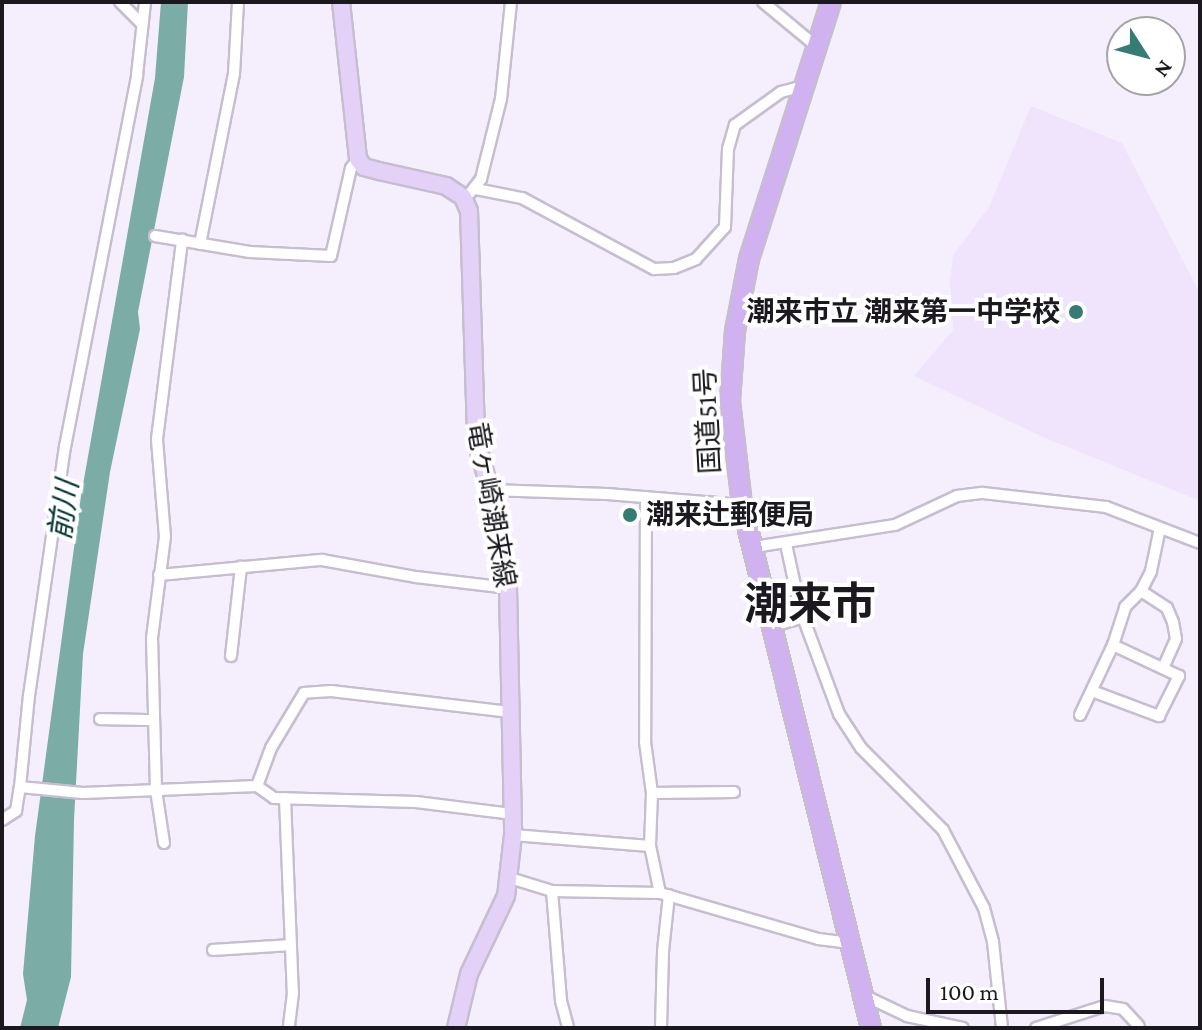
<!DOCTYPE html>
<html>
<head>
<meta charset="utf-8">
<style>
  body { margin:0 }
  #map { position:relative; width:1202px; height:1030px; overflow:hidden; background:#f5effd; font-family:"Crimson Pro","Noto Sans JP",serif }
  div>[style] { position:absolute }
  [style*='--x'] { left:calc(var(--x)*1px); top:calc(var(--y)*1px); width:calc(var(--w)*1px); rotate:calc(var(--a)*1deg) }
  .built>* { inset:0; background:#efe4fc }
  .water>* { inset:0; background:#7baca5 }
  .roads { filter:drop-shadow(2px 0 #c6becf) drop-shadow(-2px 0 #c6becf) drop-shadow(0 2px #c6becf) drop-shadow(0 -2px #c6becf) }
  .street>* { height:10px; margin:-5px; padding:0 5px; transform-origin:5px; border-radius:5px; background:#fff }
  .primary>* { height:16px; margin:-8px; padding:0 8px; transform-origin:8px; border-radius:8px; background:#e3d1f7 }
  .highway>* { height:18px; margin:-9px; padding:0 9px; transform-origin:9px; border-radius:9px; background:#d0b2f1 }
  .dots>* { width:22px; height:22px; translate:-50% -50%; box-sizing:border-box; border:4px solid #fff; border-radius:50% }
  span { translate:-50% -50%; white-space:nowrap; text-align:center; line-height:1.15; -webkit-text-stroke:8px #fff; paint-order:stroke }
  .poi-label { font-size:28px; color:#1b191f; font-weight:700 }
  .right { translate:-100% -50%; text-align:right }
  .left { translate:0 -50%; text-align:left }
  .street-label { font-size:28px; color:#1b191f }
  .water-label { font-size:30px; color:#043631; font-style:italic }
  .town-label { font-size:44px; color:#1b191f; font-weight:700 }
  .frame { position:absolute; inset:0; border:4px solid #1b191f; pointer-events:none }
  .north { position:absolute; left:1106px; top:16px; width:80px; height:80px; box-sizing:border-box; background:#fff; border:2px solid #a4a3a5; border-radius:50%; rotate:126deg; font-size:22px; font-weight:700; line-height:32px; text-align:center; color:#1b191f }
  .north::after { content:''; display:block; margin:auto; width:28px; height:36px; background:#357c75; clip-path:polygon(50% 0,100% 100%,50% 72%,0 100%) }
  .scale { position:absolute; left:926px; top:978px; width:178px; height:36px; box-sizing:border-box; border:4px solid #1b191f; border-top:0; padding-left:10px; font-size:24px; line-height:28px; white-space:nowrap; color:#1b191f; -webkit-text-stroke:6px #fff; paint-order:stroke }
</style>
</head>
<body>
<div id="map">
  <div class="built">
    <i style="clip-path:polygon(1031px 106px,1122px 143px,1200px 293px,1200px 501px,1043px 437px,914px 376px,953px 330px,950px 280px,953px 255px,989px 207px)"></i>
  </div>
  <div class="water">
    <i style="clip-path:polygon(161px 2px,188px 2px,184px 77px,138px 312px,140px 329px,110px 472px,83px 654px,74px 820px,71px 977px,58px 1028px,20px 1028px,27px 1000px,23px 974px,35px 836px,81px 496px,155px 78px)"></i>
  </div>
  <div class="roads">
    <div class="street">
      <i style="--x:120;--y:2;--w:31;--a:45"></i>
      <i style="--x:763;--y:2;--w:69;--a:39.7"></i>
      <i style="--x:476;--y:189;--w:47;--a:11.1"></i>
      <i style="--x:522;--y:198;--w:150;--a:28.3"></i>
      <i style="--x:654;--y:269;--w:20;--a:-3"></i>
      <i style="--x:674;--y:268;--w:24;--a:-22"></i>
      <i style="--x:696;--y:259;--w:43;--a:-47.8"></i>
      <i style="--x:725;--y:227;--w:78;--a:-87.8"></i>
      <i style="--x:728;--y:149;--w:25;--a:-74"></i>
      <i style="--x:735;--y:125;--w:57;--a:-35.7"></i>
      <i style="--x:781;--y:92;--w:23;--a:-15"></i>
      <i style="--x:470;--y:193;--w:18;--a:-52"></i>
      <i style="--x:481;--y:179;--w:82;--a:-76"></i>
      <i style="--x:501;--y:99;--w:98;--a:-84.1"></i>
      <i style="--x:155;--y:236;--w:96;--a:9.6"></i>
      <i style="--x:250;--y:252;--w:81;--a:2.8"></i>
      <i style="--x:331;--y:256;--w:90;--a:-77.2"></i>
      <i style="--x:351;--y:168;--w:11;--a:-52"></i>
      <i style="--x:200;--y:244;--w:173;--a:-78.7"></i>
      <i style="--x:234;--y:74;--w:72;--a:-86.8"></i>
      <i style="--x:490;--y:490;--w:117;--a:2"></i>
      <i style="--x:607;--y:494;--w:135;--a:4.7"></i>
      <i style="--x:646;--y:497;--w:245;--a:90.2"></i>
      <i style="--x:645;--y:742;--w:51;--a:82.2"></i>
      <i style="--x:652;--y:793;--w:53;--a:92.2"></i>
      <i style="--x:650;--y:846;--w:48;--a:78"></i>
      <i style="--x:786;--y:544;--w:66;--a:77.8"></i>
      <i style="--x:800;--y:609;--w:112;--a:69.6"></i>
      <i style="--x:839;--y:714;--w:40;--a:57.1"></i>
      <i style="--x:861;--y:748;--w:116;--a:45"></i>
      <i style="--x:943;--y:830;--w:88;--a:62.3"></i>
      <i style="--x:984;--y:908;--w:35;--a:75"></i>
      <i style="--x:993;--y:942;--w:86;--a:84"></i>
      <i style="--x:754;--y:547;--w:143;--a:-8.9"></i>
      <i style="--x:895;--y:525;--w:68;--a:-25.1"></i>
      <i style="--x:957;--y:496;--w:26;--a:-7"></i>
      <i style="--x:983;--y:493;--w:124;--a:6.5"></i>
      <i style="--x:1106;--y:507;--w:101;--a:21"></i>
      <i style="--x:159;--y:575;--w:164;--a:-5.3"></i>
      <i style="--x:322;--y:560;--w:96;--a:10.3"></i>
      <i style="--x:416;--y:577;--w:93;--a:6.8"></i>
      <i style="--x:1141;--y:591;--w:31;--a:33"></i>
      <i style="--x:1167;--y:608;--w:15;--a:67"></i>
      <i style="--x:1173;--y:622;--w:17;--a:80"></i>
      <i style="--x:1176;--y:639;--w:32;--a:114"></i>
      <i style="--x:773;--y:626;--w:32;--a:-16"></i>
      <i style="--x:231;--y:656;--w:90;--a:-83.6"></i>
      <i style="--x:1092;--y:691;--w:72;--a:20.5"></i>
      <i style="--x:1159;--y:716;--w:45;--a:-63.4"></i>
      <i style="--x:1179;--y:676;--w:73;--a:-154.8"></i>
      <i style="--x:510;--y:712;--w:180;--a:-173.3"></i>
      <i style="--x:331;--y:691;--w:27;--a:176"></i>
      <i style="--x:304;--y:693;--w:64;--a:121"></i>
      <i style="--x:271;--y:748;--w:40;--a:110.2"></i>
      <i style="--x:257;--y:786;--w:21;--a:35"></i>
      <i style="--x:274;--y:798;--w:142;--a:1.6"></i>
      <i style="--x:416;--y:802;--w:98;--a:7.1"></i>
      <i style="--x:1080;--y:715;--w:77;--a:-64.8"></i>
      <i style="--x:1113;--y:645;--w:40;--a:-72"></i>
      <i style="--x:1125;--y:607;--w:23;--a:-45"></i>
      <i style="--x:1141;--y:591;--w:22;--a:-63"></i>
      <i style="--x:1151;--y:571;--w:44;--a:-78.2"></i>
      <i style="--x:100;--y:719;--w:54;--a:1.1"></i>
      <i style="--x:20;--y:787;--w:63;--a:5.4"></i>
      <i style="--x:83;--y:793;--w:174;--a:-2.3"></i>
      <i style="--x:652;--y:793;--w:82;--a:-0.7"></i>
      <i style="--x:285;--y:798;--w:195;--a:87.7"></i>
      <i style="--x:293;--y:993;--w:35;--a:97"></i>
      <i style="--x:2;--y:820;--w:17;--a:-33"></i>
      <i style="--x:16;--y:811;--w:24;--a:-81"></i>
      <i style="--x:20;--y:787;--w:91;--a:-84.4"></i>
      <i style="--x:29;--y:696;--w:252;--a:-81.8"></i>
      <i style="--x:65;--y:447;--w:379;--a:-79"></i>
      <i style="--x:137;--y:75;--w:73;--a:-83.7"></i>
      <i style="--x:513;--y:835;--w:137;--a:4.6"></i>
      <i style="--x:164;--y:843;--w:54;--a:-98.6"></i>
      <i style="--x:156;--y:790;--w:152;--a:-91.5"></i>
      <i style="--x:152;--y:638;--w:102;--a:-82.7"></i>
      <i style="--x:165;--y:537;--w:98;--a:-94.7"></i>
      <i style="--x:157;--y:439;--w:201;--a:-82.8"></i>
      <i style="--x:510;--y:878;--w:44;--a:17.2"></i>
      <i style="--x:552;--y:891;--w:108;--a:1.1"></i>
      <i style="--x:660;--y:893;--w:165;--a:16.2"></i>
      <i style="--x:818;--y:939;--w:31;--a:7"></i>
      <i style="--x:552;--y:891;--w:110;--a:85.3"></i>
      <i style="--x:561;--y:1001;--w:28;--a:75"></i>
      <i style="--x:213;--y:950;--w:78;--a:-3.7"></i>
      <i style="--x:863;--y:995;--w:49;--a:25.5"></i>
      <i style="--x:907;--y:1016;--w:57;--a:12.1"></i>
      <i style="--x:661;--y:1028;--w:77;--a:-88.5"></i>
      <i style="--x:663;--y:951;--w:56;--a:-83.9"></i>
      <i style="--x:1036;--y:1028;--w:72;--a:-17.7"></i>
      <i style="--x:1105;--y:1006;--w:18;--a:9"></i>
      <i style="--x:1123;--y:1009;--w:23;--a:47"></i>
    </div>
    <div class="primary">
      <i style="--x:341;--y:2;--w:158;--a:83.8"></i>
      <i style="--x:358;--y:159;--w:10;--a:53"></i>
      <i style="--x:364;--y:167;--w:16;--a:15"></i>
      <i style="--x:379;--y:171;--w:69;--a:12.6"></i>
      <i style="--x:446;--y:186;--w:20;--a:33"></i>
      <i style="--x:463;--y:197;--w:15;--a:67"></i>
      <i style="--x:469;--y:211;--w:229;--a:88.2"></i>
      <i style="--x:476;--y:440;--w:52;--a:74.4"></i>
      <i style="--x:490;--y:490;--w:100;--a:79.6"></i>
      <i style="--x:508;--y:588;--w:247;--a:88.8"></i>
      <i style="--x:513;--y:835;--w:61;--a:96.5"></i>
      <i style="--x:506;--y:896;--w:86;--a:115.4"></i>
      <i style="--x:469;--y:974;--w:56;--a:103.5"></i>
    </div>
    <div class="highway">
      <i style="--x:831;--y:2;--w:270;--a:107.7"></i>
      <i style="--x:749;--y:259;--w:73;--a:101"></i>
      <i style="--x:735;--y:331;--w:70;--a:94.1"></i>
      <i style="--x:730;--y:401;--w:105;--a:83.4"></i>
      <i style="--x:742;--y:505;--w:539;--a:76.14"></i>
    </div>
  </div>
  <div class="dots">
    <i style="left:1076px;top:312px;background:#357c75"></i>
    <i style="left:630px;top:515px;background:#357c75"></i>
  </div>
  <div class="poi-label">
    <span class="right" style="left:1060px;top:312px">潮来市立 潮来第一中学校</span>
    <span class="left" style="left:646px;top:515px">潮来辻郵便局</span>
  </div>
  <div class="street-label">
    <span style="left:708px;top:421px;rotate:-93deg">国道51号</span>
    <span style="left:491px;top:505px;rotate:80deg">竜ヶ崎潮来線</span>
  </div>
  <div class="water-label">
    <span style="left:64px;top:510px;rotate:-82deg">前川</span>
  </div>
  <div class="town-label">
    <span style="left:810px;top:604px">潮来市</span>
  </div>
  <div class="frame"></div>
  <div class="north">N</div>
  <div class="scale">100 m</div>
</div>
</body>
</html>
